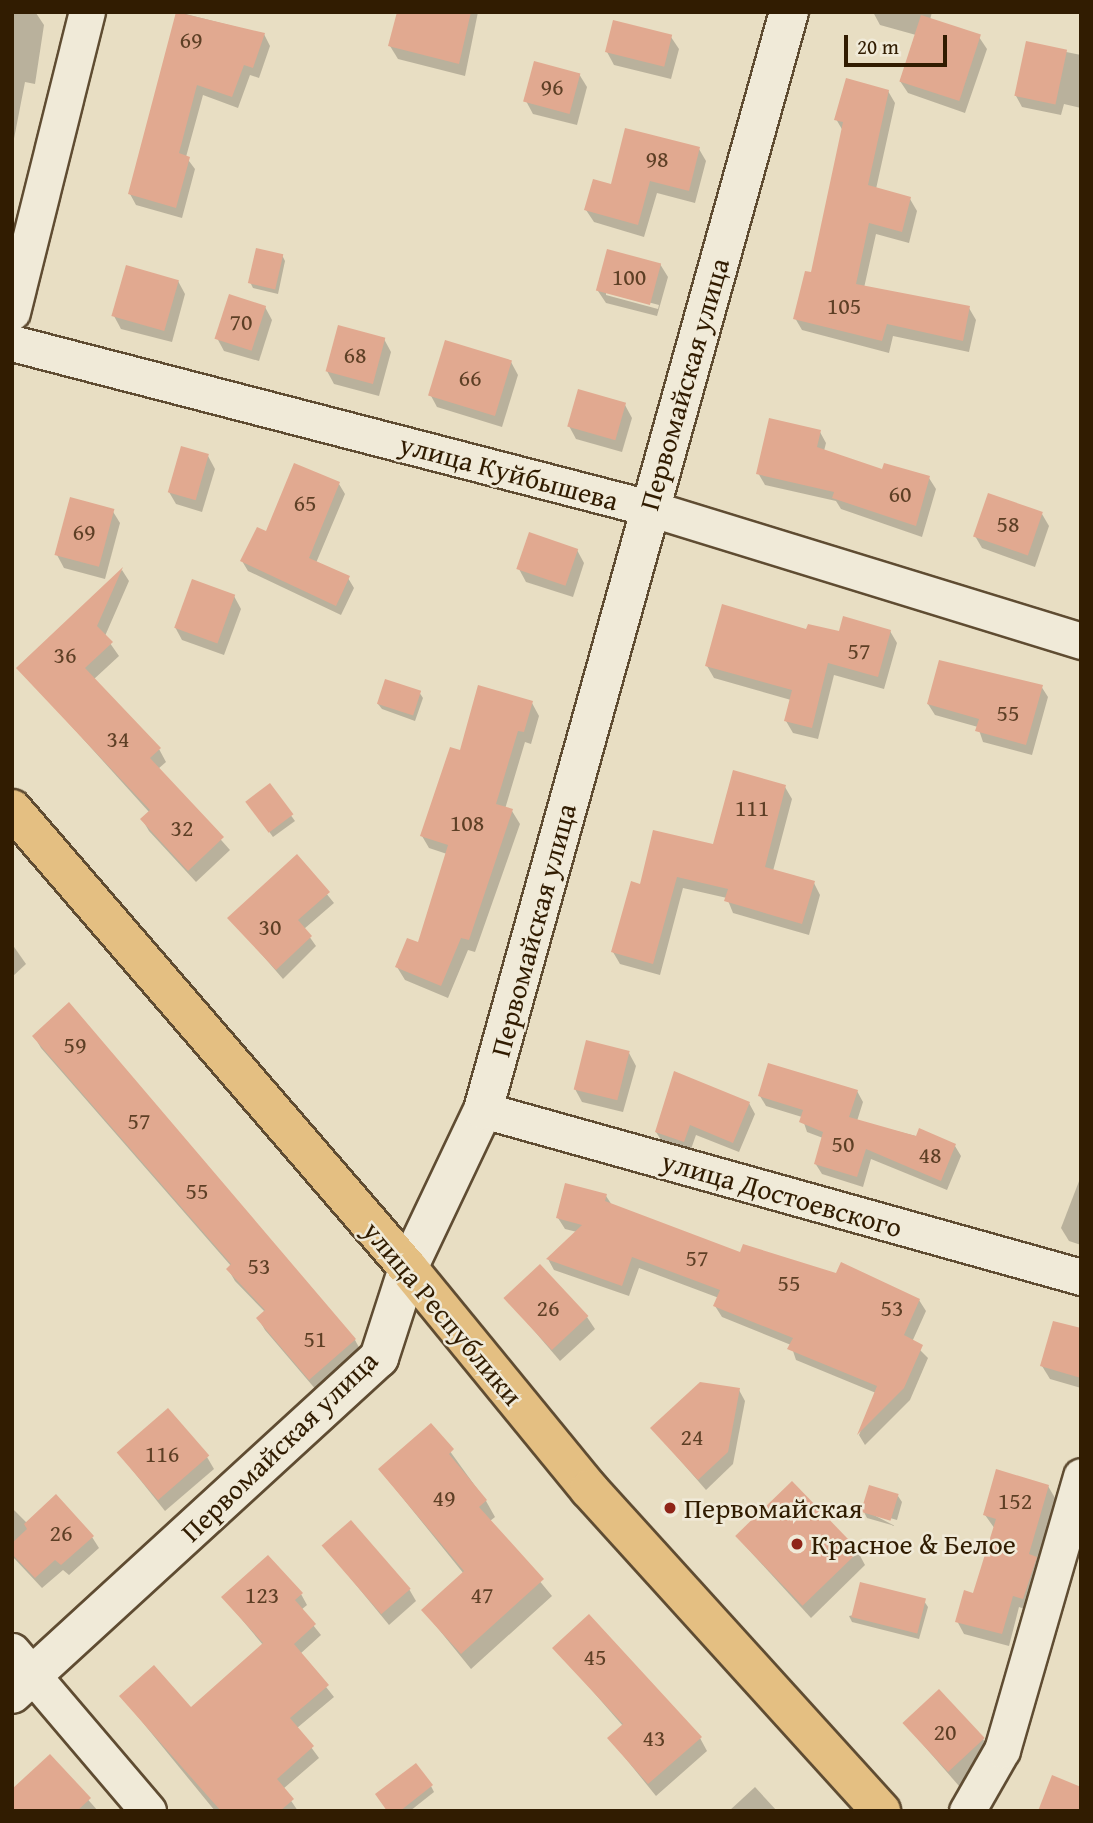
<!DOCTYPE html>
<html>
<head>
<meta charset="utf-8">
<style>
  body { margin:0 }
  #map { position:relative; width:1093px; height:1823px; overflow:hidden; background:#e8dec3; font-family:"Gentium Book Plus",serif }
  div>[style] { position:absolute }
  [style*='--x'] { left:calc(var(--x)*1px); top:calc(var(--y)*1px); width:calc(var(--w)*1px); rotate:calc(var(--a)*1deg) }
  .shadow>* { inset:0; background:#0003 }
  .building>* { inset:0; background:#e1a990; transform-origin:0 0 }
  .roads { filter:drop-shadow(2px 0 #5f4c32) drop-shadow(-2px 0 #5f4c32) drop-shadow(0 2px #5f4c32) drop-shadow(0 -2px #5f4c32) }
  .minor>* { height:35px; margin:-17.5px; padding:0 17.5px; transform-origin:17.5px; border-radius:17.5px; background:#f0ead8 }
  .tertiary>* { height:38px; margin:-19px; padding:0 19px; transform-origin:19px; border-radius:19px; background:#f0ead8 }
  .primary>* { height:38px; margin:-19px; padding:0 19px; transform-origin:19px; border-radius:19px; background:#e4bf82 }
  .dots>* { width:19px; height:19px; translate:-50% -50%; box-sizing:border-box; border:4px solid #f0ead8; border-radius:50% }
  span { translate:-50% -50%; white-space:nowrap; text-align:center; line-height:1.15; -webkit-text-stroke:5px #f0ead8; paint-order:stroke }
  .number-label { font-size:24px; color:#5d3f25 }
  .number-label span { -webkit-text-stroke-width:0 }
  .street-label { font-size:28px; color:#311c01 }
  .poi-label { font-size:28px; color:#311c01 }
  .left { translate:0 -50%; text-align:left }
  .frame { position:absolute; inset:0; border:14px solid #311c01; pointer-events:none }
  .scale { position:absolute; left:844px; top:35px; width:103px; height:32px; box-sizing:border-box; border:4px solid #311c01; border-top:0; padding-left:9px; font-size:21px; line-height:24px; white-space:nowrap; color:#311c01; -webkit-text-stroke:5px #f0ead8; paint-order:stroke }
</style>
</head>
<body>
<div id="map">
  <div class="shadow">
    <i style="clip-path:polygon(12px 12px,36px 13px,44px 25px,35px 84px,25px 82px,12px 149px)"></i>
    <i style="clip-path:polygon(178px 12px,264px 34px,270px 46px,259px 78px,250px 75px,238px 108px,203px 95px,186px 157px,195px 169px,182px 218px,136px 205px,130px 194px)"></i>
    <i style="clip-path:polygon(398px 12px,478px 12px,465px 76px,398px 59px,390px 46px)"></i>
    <i style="clip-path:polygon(873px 12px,932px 12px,930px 20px,979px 37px,987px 49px,965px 113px,908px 93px,900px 81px,916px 35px,880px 25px)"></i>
    <i style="clip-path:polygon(671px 37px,679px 49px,671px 79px,614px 65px,607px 52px)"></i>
    <i style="clip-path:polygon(1027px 44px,1081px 55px,1081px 108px,1064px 104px,1061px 115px,1022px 107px,1016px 96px)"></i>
    <i style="clip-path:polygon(579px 74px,587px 87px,577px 125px,533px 114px,526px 101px)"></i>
    <i style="clip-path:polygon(888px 91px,895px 103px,876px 189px,910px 199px,917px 211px,909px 243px,876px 234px,864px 288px,969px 308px,976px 320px,969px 352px,893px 336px,889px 353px,802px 330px,795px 318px,812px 274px,843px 131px,836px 119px)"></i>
    <i style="clip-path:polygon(699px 149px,706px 161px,695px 203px,657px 193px,644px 237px,594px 222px,586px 210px,612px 186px)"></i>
    <i style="clip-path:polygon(282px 255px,285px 261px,278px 294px,253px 288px,250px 282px)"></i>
    <i style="clip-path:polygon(evenodd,660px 264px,668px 277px,657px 316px,606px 303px,598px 291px,660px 264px,606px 291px,659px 305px,658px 309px,606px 295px,606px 291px)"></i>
    <i style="clip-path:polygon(178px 281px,185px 294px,172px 342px,121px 329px,114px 316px)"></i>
    <i style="clip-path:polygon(265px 307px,272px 320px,259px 361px,224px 351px,217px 338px)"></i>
    <i style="clip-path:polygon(384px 339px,391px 352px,379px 396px,334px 384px,327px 371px)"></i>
    <i style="clip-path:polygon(511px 362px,518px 375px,502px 427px,437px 407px,430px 394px)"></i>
    <i style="clip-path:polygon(625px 405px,632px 418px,622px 452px,576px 439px,569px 426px)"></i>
    <i style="clip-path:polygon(820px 432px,826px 443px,824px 451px,883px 471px,929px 478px,936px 489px,922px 537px,841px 509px,836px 501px,765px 485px,758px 473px)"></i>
    <i style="clip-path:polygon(208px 456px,215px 469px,202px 512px,176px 504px,169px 492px)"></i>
    <i style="clip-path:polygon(339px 484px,345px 494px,316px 563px,348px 578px,354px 588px,341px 615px,248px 571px,242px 561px,267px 534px)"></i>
    <i style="clip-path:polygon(112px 510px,120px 523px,105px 579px,64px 568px,57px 555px)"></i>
    <i style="clip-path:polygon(1042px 514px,1049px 526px,1035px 567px,982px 548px,975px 536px)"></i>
    <i style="clip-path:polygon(577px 550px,584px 563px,573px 597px,526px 582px,519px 569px)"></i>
    <i style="clip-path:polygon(122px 570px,129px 581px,105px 636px,119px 656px,93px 680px,159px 749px,166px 762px,158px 769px,230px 850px,196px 882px,149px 831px,142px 819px,149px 812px,19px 668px)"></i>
    <i style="clip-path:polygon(234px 596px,241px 609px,224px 655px,182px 640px,175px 627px)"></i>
    <i style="clip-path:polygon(808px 631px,890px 631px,897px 643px,884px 689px,834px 675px,818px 739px,793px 733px,786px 721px,791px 700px,714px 678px,707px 666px)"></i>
    <i style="clip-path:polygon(1041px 686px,1048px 697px,1032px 755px,983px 742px,978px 727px,935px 715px,928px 704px)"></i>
    <i style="clip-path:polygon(419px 692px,423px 698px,415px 721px,382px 709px,378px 704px)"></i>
    <i style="clip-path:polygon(532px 703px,539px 716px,531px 744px,525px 742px,505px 809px,512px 811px,520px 824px,475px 952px,468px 950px,448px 998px,405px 980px,397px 967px,419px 944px,447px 854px,429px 848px,422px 836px,461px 752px)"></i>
    <i style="clip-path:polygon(269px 785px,295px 821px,273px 837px,251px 807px)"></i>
    <i style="clip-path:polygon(785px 787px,792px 799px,773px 871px,814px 883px,820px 895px,809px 935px,733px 913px,727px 898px,683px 888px,660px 975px,620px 964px,613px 952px,641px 886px,714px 846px)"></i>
    <i style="clip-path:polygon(297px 857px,334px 903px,304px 929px,316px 946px,283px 979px,230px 918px)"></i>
    <i style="clip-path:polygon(12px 944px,26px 964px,12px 977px)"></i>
    <i style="clip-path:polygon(69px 1004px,355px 1340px,362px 1353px,317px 1391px,265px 1330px,258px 1318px,265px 1312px,235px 1281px,228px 1269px,231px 1266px,41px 1048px,34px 1036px)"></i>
    <i style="clip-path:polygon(629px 1053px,636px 1066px,623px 1112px,582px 1102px,575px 1089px)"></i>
    <i style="clip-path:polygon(857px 1091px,863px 1102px,857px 1121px,955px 1146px,961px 1156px,947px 1190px,871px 1159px,863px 1187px,822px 1174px,815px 1163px,823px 1138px,807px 1132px,802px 1117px,766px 1106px,760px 1096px)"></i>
    <i style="clip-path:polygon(749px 1103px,755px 1114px,739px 1152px,696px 1135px,690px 1152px,663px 1143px,656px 1132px)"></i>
    <i style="clip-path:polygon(1081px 1176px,1081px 1245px,1069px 1241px,1061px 1228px)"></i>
    <i style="clip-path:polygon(606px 1196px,612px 1205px,741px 1254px,837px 1275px,842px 1264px,919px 1300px,926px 1311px,912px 1342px,928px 1358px,910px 1400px,865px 1445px,859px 1435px,876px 1393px,796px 1360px,791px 1345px,722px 1317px,715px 1306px,719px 1298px,639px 1268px,629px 1296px,554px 1270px,548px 1259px,577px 1232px,565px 1229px,558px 1218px)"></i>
    <i style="clip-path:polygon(506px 1298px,587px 1317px,595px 1329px,560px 1361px)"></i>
    <i style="clip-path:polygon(1081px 1330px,1081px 1388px,1050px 1379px,1042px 1366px)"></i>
    <i style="clip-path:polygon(739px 1390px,745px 1401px,733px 1464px,706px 1490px,652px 1428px)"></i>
    <i style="clip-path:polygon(431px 1425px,486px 1501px,495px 1517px,490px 1521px,552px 1596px,471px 1669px,423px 1610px,464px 1574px,380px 1470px)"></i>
    <i style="clip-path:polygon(118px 1452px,207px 1457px,214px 1469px,165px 1511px)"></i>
    <i style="clip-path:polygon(1048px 1486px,1055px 1498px,1037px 1561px,1043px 1571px,1030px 1611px,1019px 1607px,1009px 1646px,964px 1634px,957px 1621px,974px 1595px,995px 1529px,985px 1515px)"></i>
    <i style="clip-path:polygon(898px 1496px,902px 1502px,897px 1520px,866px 1511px,895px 1526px,867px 1518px,864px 1512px)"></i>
    <i style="clip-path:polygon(12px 1508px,27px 1523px,92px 1537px,99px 1548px,69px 1575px,63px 1570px,42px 1588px,12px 1556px)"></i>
    <i style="clip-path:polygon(737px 1537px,858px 1552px,865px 1565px,811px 1618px)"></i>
    <i style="clip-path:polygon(324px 1546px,409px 1589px,416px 1601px,389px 1625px)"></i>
    <i style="clip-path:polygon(301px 1594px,307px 1605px,301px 1610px,321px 1635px,300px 1654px,334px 1697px,297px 1728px,319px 1758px,283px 1789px,298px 1811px,215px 1811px,121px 1696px,190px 1709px,263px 1645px,223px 1597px)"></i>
    <i style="clip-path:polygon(924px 1601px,928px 1607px,919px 1639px,852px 1622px,849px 1616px)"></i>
    <i style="clip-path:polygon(555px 1648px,700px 1738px,707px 1751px,656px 1796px,609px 1738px,623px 1726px)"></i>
    <i style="clip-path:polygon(905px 1724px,983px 1739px,990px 1752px,959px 1786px)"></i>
    <i style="clip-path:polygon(50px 1756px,98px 1811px,12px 1811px)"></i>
    <i style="clip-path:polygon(431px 1786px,434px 1792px,410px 1811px,388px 1811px)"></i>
    <i style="clip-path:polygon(755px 1787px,777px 1811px,729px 1811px)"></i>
  </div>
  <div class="building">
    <i style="clip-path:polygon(176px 12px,265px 33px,253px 68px,244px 65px,232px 97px,197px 85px,179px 153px,190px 157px,176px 208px,128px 194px)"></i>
    <i style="clip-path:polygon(397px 12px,471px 12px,459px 64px,388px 46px)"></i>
    <i style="left:921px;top:15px;width:63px;height:70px;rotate:18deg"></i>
    <i style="left:613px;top:20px;width:61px;height:33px;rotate:14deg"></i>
    <i style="left:1026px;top:41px;width:42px;height:56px;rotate:12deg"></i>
    <i style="left:534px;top:61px;width:48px;height:42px;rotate:15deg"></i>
    <i style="clip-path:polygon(846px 78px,889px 90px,868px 185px,911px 197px,902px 232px,869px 223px,856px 284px,970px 306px,963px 341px,887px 324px,882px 341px,793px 319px,805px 271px,811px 272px,843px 122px,834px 120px)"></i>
    <i style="clip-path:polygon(625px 128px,700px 147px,689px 191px,650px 181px,638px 225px,584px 210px,593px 179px,611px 184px)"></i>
    <i style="left:256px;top:248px;width:28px;height:36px;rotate:13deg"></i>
    <i style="left:607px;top:249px;width:56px;height:43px;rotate:15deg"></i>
    <i style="left:126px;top:265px;width:55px;height:53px;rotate:16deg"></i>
    <i style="left:229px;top:294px;width:39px;height:47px;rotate:18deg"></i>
    <i style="left:338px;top:325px;width:49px;height:48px;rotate:15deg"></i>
    <i style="left:445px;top:340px;width:70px;height:58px;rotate:17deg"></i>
    <i style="left:578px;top:389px;width:50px;height:39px;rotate:16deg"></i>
    <i style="clip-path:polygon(769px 418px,821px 430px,817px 447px,882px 469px,884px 463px,930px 476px,916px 526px,832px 498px,834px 492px,756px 474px)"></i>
    <i style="left:181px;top:446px;width:29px;height:48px;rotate:16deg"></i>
    <i style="clip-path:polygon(294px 463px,340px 482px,309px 558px,350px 576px,336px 606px,240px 561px,257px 527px,266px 531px)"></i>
    <i style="left:988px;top:493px;width:58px;height:46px;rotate:19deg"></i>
    <i style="left:70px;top:497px;width:46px;height:60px;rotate:15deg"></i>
    <i style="left:529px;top:532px;width:52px;height:39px;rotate:19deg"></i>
    <i style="clip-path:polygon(123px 567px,97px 626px,113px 642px,85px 668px,161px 748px,150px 758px,224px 837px,188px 871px,140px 819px,150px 810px,16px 668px)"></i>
    <i style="left:192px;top:579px;width:46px;height:52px;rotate:20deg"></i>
    <i style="clip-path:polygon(722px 604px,806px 629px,808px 624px,839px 631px,843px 616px,891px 630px,878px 677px,828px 663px,812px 728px,784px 721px,792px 690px,705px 666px)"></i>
    <i style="clip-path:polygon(939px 660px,1043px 685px,1026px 745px,975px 731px,979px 719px,927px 704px)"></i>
    <i style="left:385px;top:679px;width:38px;height:26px;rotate:18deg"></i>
    <i style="clip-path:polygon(478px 685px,533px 701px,524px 732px,518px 731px,496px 804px,513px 809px,469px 940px,461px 938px,441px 986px,395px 967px,407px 938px,418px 942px,448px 845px,420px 836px,450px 747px,460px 750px)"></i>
    <i style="clip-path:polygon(733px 770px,786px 785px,765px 867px,815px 881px,802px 924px,724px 901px,728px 889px,677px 877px,653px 964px,611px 952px,631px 881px,640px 884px,653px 830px,713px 844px)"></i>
    <i style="left:270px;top:783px;width:39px;height:31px;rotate:53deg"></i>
    <i style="clip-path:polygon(297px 854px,330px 892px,298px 920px,312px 936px,276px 970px,227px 918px)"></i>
    <i style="clip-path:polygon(69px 1002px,356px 1339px,309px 1380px,256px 1318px,265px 1310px,226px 1269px,231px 1264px,32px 1036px)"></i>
    <i style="left:586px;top:1040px;width:45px;height:51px;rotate:14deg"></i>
    <i style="clip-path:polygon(768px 1063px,858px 1090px,849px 1117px,916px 1136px,919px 1128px,956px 1144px,941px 1181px,866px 1149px,857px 1177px,814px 1164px,823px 1132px,799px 1122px,803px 1110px,758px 1096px)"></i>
    <i style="clip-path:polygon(674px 1071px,750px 1102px,733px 1143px,690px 1125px,684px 1142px,655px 1132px)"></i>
    <i style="clip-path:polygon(565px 1183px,607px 1194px,605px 1201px,740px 1252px,743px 1244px,836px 1273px,841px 1262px,920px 1299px,904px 1335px,923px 1345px,904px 1388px,857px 1435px,877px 1386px,787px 1349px,793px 1338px,713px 1306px,720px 1290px,632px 1257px,622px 1286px,546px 1259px,582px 1225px,556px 1218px)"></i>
    <i style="left:540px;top:1264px;width:71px;height:50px;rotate:47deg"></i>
    <i style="clip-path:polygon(1053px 1321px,1081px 1328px,1081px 1378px,1040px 1366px)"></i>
    <i style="clip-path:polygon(700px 1382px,740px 1388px,728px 1452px,698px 1480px,650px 1428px)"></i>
    <i style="left:168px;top:1408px;width:63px;height:68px;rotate:49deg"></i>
    <i style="clip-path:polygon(431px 1423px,454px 1449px,449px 1454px,487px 1500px,479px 1507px,544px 1579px,461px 1654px,421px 1610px,464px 1571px,378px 1469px)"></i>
    <i style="clip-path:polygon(996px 1469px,1049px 1485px,1029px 1554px,1037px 1557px,1023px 1599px,1013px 1596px,1002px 1634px,955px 1622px,964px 1590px,973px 1593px,996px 1519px,983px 1515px)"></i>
    <i style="left:792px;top:1481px;width:97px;height:79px;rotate:46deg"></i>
    <i style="left:869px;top:1485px;width:31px;height:28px;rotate:17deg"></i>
    <i style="clip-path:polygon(56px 1494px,94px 1536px,61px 1565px,55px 1560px,35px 1578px,12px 1554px,12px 1543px,27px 1529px,24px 1524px)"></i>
    <i style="left:351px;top:1520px;width:91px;height:39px;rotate:49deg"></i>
    <i style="clip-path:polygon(268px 1555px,303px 1593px,295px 1600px,316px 1624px,294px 1644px,329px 1685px,290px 1718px,314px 1746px,277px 1779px,294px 1799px,280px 1811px,221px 1811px,119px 1696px,154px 1665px,191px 1707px,263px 1643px,221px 1597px)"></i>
    <i style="left:860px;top:1582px;width:68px;height:36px;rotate:14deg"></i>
    <i style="clip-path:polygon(589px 1614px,702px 1737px,648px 1784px,607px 1738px,623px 1724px,552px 1648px)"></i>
    <i style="left:939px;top:1689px;width:67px;height:50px;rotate:47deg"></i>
    <i style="clip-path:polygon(50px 1754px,91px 1798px,77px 1811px,12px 1811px,12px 1789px)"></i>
    <i style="clip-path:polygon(416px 1763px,433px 1785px,400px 1811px,387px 1811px,375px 1794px)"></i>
    <i style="clip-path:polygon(1052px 1775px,1081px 1787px,1081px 1811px,1038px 1811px)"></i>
  </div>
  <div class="roads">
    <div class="minor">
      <i style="--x:12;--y:312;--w:309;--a:-76"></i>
      <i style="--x:12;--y:343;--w:658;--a:14.52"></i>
      <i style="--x:649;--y:508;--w:452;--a:17.1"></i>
      <i style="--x:483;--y:1110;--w:621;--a:15.6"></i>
      <i style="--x:12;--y:1651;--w:210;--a:49.6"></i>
      <i style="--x:967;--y:1811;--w:70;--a:-60.2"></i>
      <i style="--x:1002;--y:1750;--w:285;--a:-73.9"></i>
    </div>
    <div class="tertiary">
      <i style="--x:12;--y:1694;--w:498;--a:-42.5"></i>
      <i style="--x:379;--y:1358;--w:95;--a:-72.1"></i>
      <i style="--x:408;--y:1268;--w:175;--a:-64.6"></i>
      <i style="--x:483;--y:1110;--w:1140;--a:-74.43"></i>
    </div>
    <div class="primary">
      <i style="--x:12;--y:809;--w:606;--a:49.21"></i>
      <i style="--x:408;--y:1268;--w:286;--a:50.7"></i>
      <i style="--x:589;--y:1489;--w:435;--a:47.8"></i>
    </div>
  </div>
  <div class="dots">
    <i style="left:670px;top:1508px;background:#8f2418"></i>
    <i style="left:797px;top:1544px;background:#8f2418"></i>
  </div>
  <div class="number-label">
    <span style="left:191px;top:40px">69</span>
    <span style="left:552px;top:87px">96</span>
    <span style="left:657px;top:159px">98</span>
    <span style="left:629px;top:277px">100</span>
    <span style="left:844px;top:306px">105</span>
    <span style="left:241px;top:322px">70</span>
    <span style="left:355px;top:355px">68</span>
    <span style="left:470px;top:378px">66</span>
    <span style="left:900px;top:494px">60</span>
    <span style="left:305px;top:503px">65</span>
    <span style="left:1008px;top:524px">58</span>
    <span style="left:84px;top:532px">69</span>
    <span style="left:859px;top:651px">57</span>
    <span style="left:65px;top:655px">36</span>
    <span style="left:1008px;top:713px">55</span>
    <span style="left:118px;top:739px">34</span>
    <span style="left:752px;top:808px">111</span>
    <span style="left:467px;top:823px">108</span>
    <span style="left:182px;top:828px">32</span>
    <span style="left:270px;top:927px">30</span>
    <span style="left:75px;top:1045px">59</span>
    <span style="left:139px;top:1121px">57</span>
    <span style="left:843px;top:1144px">50</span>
    <span style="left:930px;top:1155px">48</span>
    <span style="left:197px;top:1191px">55</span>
    <span style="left:697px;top:1258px">57</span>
    <span style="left:259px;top:1266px">53</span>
    <span style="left:789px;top:1283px">55</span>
    <span style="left:548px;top:1308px">26</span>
    <span style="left:892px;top:1308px">53</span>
    <span style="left:315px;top:1339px">51</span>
    <span style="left:692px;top:1437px">24</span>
    <span style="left:162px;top:1454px">116</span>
    <span style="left:444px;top:1498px">49</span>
    <span style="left:1015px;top:1501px">152</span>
    <span style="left:61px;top:1533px">26</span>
    <span style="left:262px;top:1595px">123</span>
    <span style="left:482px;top:1595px">47</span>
    <span style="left:595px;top:1657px">45</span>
    <span style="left:945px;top:1732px">20</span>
    <span style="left:654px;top:1738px">43</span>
  </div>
  <div class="street-label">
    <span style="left:684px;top:384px;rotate:-74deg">Первомайская улица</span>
    <span style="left:509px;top:472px;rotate:15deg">улица Куйбышева</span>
    <span style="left:533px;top:930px;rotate:-75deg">Первомайская улица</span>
    <span style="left:782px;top:1194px;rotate:16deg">улица Достоевского</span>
    <span style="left:443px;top:1313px;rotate:50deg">улица Республики</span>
    <span style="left:279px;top:1446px;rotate:-44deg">Первомайская улица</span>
  </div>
  <div class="poi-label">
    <span class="left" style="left:684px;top:1508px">Первомайская</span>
    <span class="left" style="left:811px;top:1544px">Красное &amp; Белое</span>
  </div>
  <div class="frame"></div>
  <div class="scale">20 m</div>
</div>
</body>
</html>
